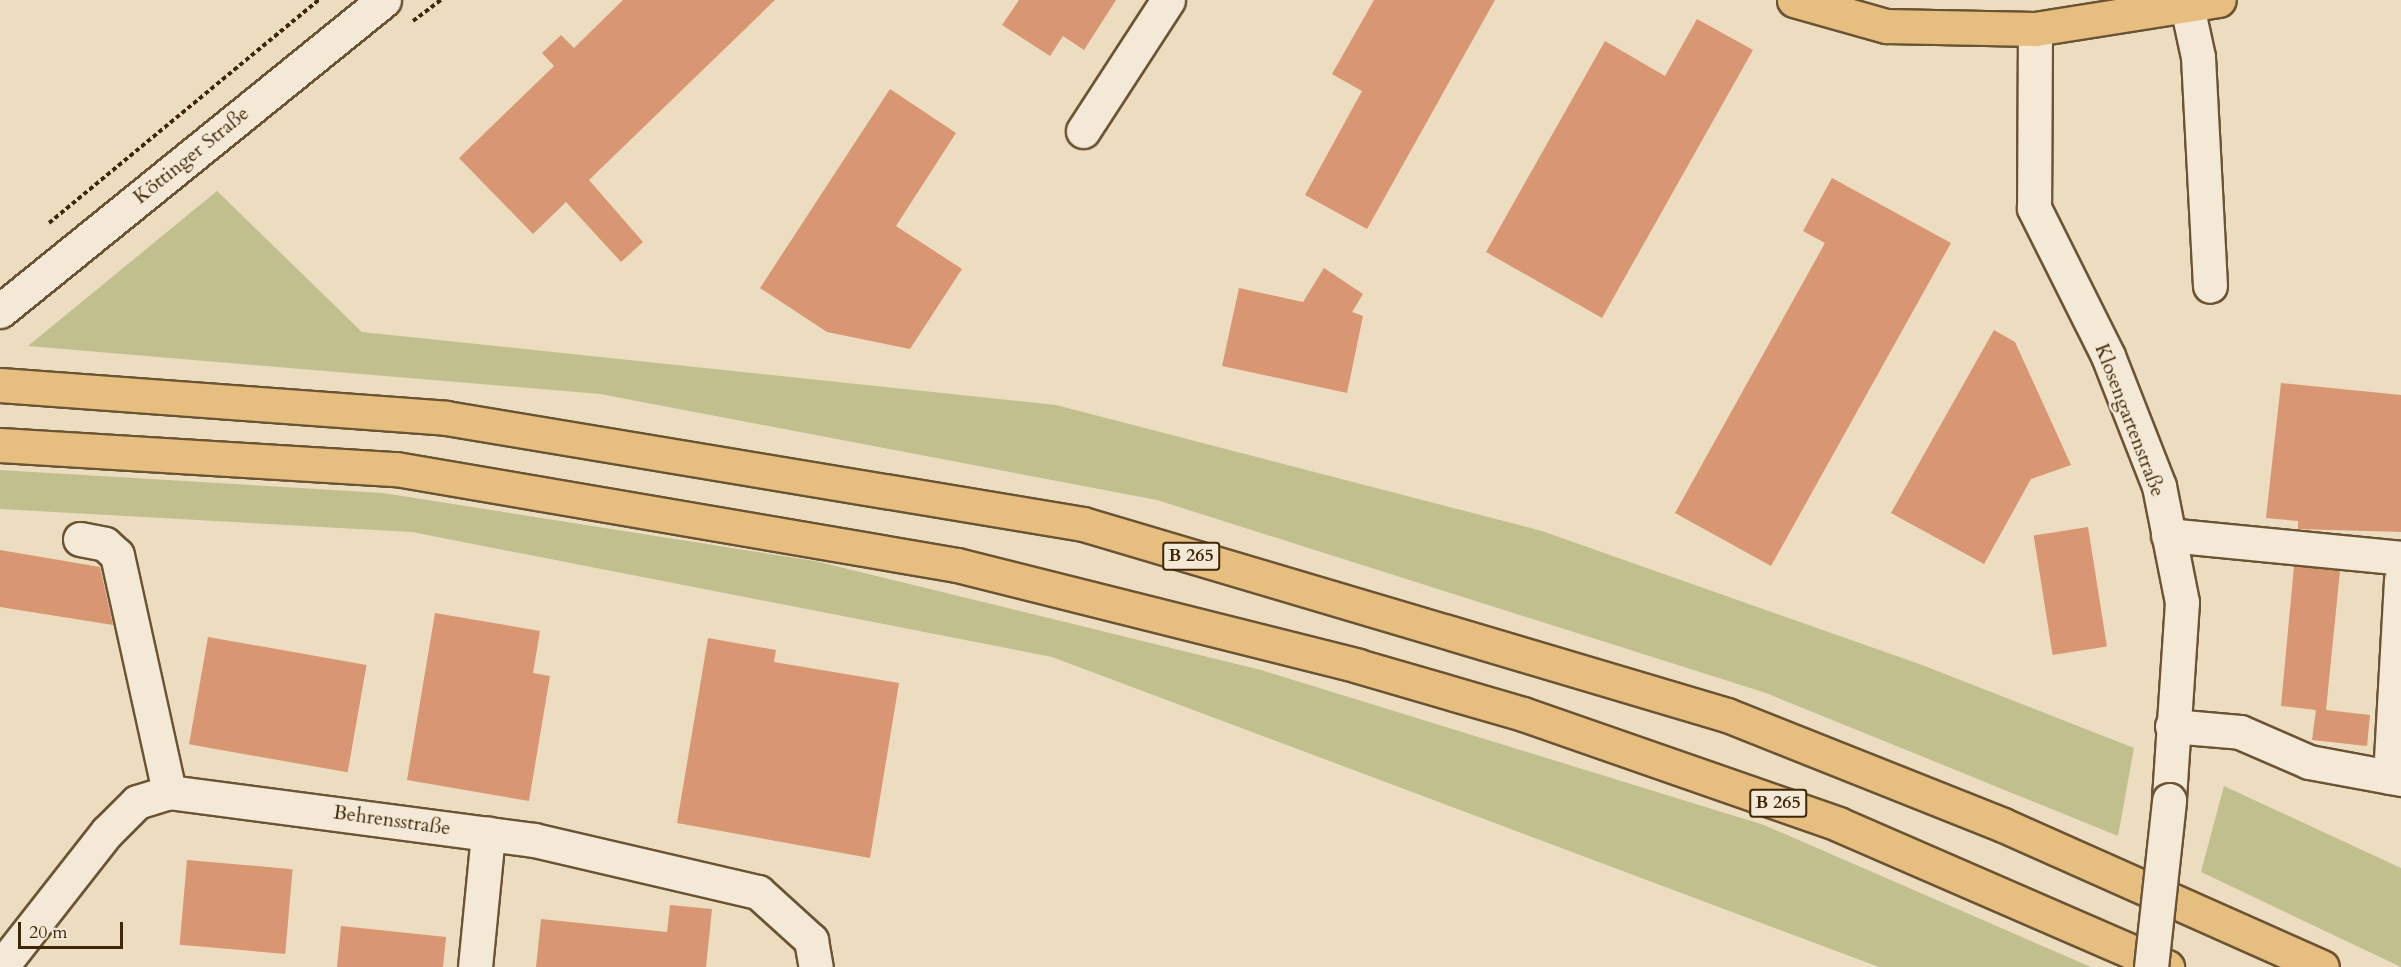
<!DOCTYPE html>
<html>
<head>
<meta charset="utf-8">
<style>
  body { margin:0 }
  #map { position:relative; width:2401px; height:967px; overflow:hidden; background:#edddc0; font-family:Cardo,serif }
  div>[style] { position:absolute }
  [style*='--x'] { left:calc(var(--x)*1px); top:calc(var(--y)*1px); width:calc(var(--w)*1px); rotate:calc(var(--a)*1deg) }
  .green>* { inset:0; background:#c0bf8d }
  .building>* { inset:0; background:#d89672; transform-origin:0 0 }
  .path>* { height:4px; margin-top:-2px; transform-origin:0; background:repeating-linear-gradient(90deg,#402705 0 4.5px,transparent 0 7.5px) }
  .roads { filter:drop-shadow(2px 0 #6b5434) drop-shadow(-2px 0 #6b5434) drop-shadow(0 2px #6b5434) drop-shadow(0 -2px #6b5434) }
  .minor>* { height:33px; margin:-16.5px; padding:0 16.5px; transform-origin:16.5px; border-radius:16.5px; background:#f3e9d6 }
  .major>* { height:33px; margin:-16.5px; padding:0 16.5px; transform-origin:16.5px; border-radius:16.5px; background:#e6be80 }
  .bridges { filter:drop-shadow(2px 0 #6b5434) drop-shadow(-2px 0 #6b5434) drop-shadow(0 2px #6b5434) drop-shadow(0 -2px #6b5434) }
  .minor-bridge>* { height:33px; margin:-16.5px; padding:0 16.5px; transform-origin:16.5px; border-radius:16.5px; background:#f3e9d6 }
  span { translate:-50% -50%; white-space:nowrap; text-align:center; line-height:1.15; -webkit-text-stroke:5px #f3e9d6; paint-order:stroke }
  .shield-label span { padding:2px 4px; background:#f3e9d6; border:2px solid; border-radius:4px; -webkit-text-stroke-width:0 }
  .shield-label { font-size:18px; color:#402705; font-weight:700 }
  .street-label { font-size:20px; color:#402705 }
  .scale { position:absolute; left:18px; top:922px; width:105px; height:27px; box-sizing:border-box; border:3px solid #402705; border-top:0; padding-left:8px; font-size:18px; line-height:21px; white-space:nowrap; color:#402705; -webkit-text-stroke:4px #f3e9d6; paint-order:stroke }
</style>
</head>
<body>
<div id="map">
  <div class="green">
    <i style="clip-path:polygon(217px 191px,362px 332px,1056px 405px,1542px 531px,1922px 665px,2134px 748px,2118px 836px,1766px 693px,1157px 500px,600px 394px,28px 346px)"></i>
    <i style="clip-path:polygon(0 470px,383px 493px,815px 561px,1261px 670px,1764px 825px,2091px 967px,1879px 967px,1052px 657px,412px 532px,0 509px)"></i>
    <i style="clip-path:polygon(2224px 786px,2401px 868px,2401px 967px,2201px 872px)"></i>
  </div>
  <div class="building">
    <i style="clip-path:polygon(623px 0,775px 0,589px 180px,643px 242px,621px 262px,566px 202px,533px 234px,459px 158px,554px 66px,542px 53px,561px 35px,574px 48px)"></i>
    <i style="clip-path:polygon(1019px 0,1116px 0,1084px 50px,1063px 36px,1050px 56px,1002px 25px)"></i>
    <i style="clip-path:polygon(1374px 0,1495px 0,1367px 229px,1305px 195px,1362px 91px,1332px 74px)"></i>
    <i style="clip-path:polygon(1697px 19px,1753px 50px,1602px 318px,1486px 252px,1605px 41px,1665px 76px)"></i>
    <i style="clip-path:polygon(890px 89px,956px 133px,896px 226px,962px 269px,910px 349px,827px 332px,760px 288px)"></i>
    <i style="clip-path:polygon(1832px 178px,1951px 243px,1771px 566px,1675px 513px,1825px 243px,1803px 231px)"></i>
    <i style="clip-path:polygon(1324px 268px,1363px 294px,1352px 312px,1363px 316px,1347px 393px,1222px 366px,1239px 288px,1303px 302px)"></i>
    <i style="clip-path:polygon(1994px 330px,2015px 342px,2071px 465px,2031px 479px,1984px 564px,1891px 513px)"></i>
    <i style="clip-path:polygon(2281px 383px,2401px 395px,2401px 532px,2298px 529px,2298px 521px,2266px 518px)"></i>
    <i style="left:2088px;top:527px;width:121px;height:55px;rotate:81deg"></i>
    <i style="clip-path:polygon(0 550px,100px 567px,113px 625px,0 607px)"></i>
    <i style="clip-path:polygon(2294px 566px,2340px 571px,2326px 710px,2370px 715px,2367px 746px,2312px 740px,2316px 710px,2281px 706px)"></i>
    <i style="clip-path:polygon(435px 613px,540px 631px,533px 673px,550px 676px,529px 801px,407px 780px)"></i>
    <i style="left:208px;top:637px;width:161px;height:109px;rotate:10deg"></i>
    <i style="clip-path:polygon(708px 638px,776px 650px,774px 662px,899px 683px,870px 858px,677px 823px)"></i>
    <i style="left:187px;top:860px;width:106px;height:85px;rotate:5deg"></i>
    <i style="clip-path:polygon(670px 905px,712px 909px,706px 967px,536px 967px,541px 919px,667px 932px)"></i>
    <i style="clip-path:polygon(341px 926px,446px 937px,443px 967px,337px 967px)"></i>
  </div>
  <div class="path">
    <i style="--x:413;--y:21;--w:35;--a:-37"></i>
    <i style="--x:49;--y:223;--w:350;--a:-39.6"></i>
  </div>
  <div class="roads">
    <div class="minor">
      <i style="--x:2187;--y:6;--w:52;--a:77.8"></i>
      <i style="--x:2198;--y:57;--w:229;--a:87"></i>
      <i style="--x:2035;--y:29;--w:179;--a:90.3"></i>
      <i style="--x:2034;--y:208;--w:165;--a:63.4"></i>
      <i style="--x:2108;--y:356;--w:140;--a:68.6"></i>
      <i style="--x:2159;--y:486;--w:118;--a:78.8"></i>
      <i style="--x:2182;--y:602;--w:198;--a:93.8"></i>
      <i style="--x:1083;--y:131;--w:156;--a:-57"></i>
      <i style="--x:0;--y:311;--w:494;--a:-39"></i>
      <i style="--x:2168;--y:535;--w:234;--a:5.6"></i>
      <i style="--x:80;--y:539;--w:25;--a:11"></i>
      <i style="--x:105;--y:544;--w:16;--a:43"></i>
      <i style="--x:117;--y:555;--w:243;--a:77.6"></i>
      <i style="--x:2172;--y:726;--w:68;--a:5"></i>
      <i style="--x:2240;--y:732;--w:75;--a:23.5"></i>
      <i style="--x:2309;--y:762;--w:94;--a:10.5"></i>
      <i style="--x:2390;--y:777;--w:198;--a:-86.8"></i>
      <i style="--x:1;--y:967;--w:172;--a:-51.9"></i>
      <i style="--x:107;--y:832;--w:42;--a:-45"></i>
      <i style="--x:137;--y:802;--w:34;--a:-17"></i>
      <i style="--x:169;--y:792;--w:368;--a:7.5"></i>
      <i style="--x:534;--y:840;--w:230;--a:13.1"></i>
      <i style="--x:758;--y:892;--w:72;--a:42.2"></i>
      <i style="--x:811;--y:940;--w:27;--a:80"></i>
      <i style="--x:475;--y:967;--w:134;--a:-84.4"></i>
    </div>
    <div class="major">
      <i style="--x:1794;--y:0;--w:96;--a:15.8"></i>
      <i style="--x:1886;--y:26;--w:149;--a:1.2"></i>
      <i style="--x:2035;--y:29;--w:186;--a:-9"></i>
      <i style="--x:0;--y:385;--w:447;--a:4.2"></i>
      <i style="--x:446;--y:418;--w:646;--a:9.45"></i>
      <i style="--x:1083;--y:524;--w:672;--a:16.52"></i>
      <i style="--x:1727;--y:715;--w:297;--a:21.7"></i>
      <i style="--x:2003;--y:825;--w:349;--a:24"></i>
      <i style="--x:0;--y:445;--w:397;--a:3.5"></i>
      <i style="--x:396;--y:469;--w:569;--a:9.71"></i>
      <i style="--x:957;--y:565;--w:414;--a:14.1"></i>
      <i style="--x:1358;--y:666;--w:172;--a:16.2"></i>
      <i style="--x:1523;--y:714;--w:334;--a:19.2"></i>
      <i style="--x:1838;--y:824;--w:359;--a:23.5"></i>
    </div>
  </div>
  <div class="bridges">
    <div class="minor-bridge">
      <i style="--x:2151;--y:967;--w:168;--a:-83.8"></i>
    </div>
  </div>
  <div class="shield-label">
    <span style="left:1191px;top:556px">B 265</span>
    <span style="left:1778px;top:803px">B 265</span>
  </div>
  <div class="street-label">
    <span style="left:191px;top:155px;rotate:-39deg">Köttinger Straße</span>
    <span style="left:2130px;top:420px;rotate:69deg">Klosengartenstraße</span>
    <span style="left:392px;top:820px;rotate:8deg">Behrensstraße</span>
  </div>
  <div class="scale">20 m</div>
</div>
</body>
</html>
